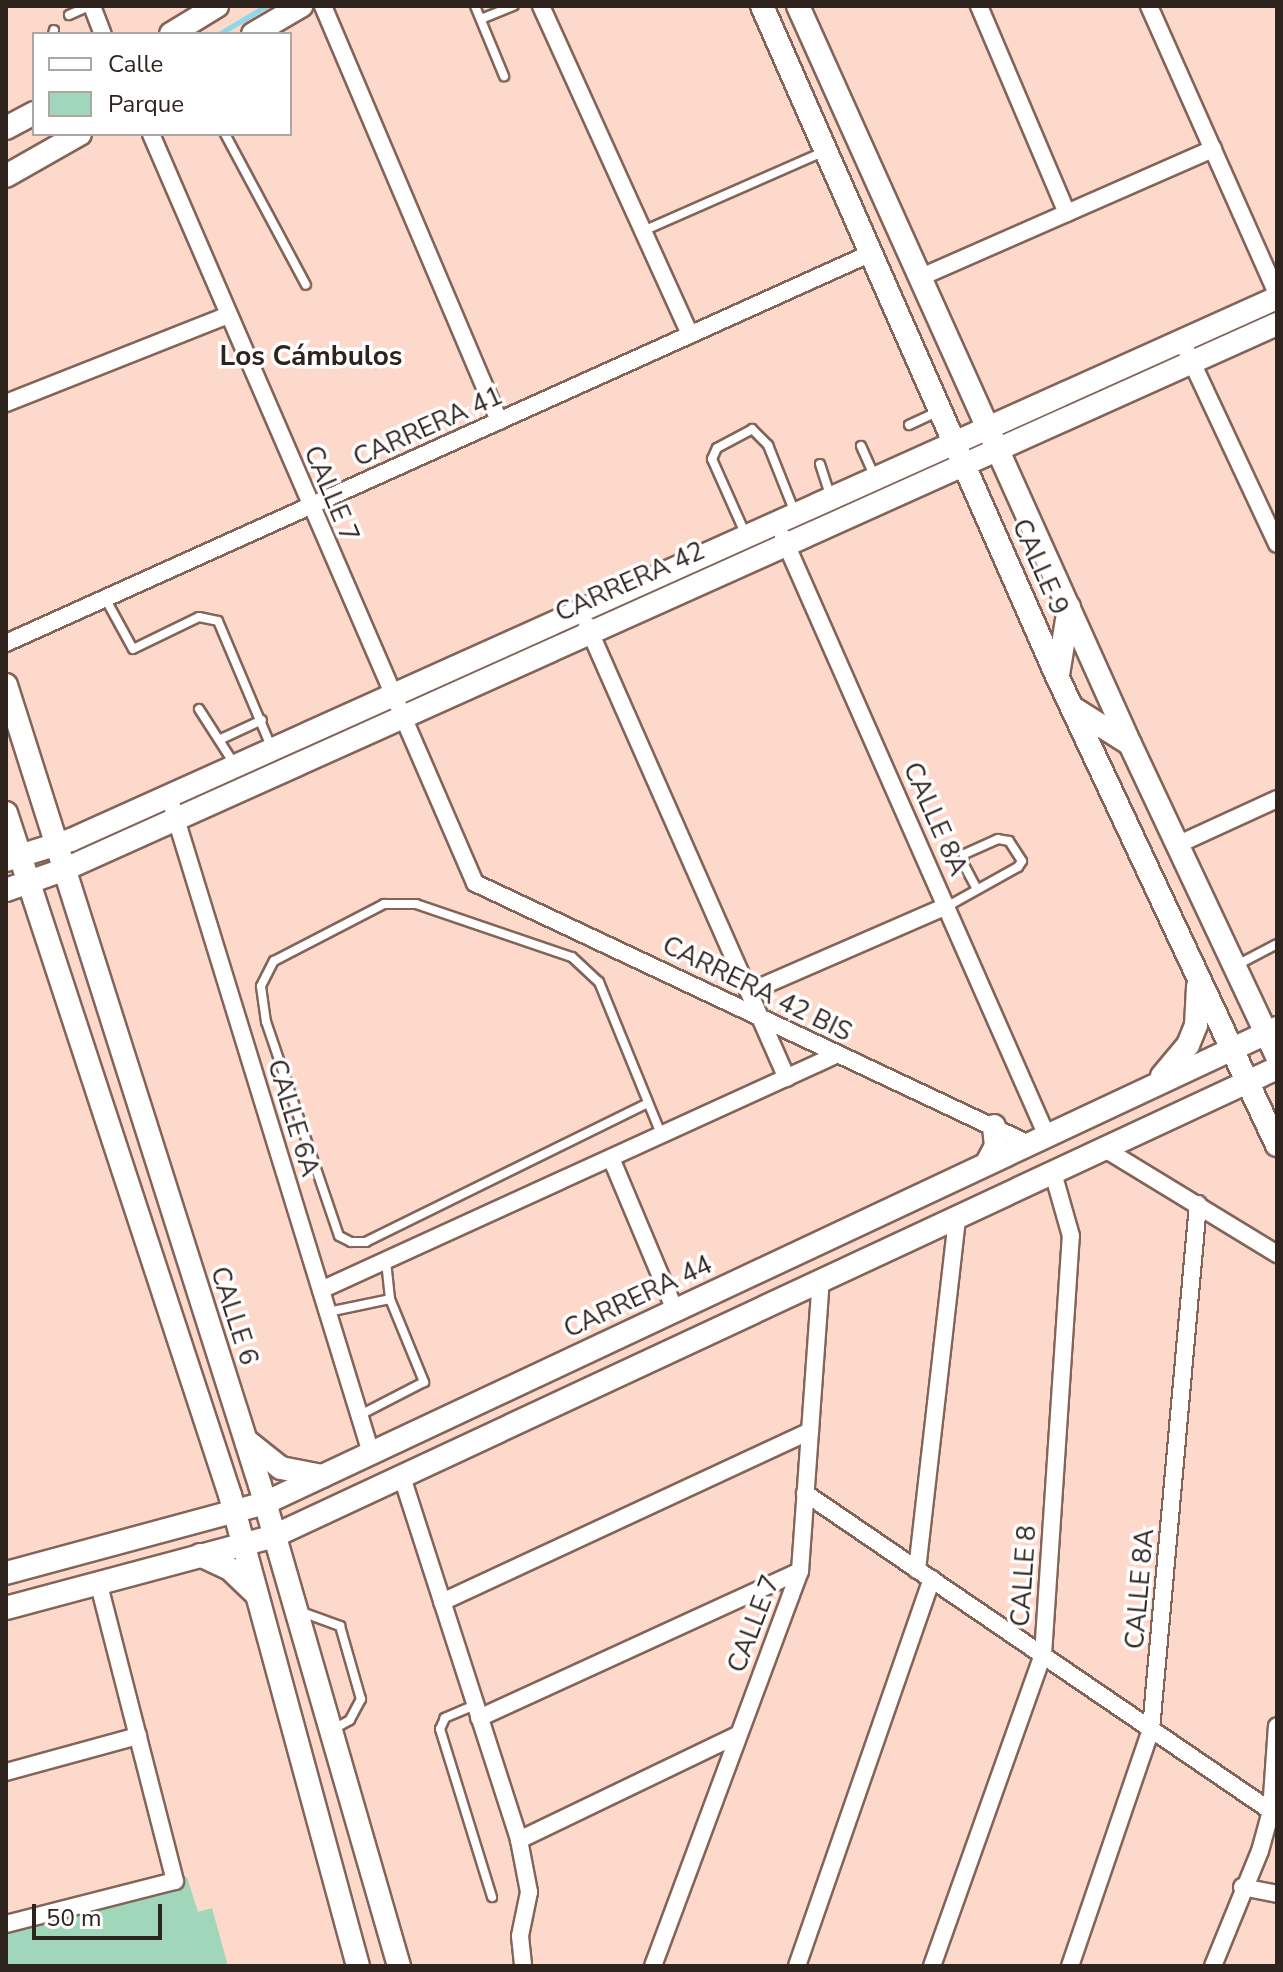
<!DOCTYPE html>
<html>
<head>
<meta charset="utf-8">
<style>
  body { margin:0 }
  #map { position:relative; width:1283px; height:1972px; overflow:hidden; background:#fcd9cb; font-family:"Nunito Sans",sans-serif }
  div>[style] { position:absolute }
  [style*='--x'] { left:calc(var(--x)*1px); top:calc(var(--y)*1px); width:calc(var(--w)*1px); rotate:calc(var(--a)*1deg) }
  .green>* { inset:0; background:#a0d6ba }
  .stream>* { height:5px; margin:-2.5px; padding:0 2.5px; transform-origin:2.5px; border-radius:2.5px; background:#8dd8ea }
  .roads { filter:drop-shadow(2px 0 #836459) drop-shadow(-2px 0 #836459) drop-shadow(0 2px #836459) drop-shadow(0 -2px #836459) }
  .lane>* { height:8px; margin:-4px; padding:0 4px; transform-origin:4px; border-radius:4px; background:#fff }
  .street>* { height:16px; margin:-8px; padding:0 8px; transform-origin:8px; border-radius:8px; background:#fff }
  .secondary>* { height:22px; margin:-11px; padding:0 11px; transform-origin:11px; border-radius:11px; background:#fff }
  span { translate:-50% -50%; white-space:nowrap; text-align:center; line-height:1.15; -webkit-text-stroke:7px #fff; paint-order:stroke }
  .street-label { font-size:26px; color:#2f231e }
  .neighbourhood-label { font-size:28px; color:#2f231e; font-weight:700 }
  .frame { position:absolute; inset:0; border:8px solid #2f231e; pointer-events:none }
  .legend { position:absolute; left:32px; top:32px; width:260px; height:104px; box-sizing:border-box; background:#fff; border:2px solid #aca7a5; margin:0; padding:10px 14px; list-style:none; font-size:24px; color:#2f231e }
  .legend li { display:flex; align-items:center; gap:16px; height:40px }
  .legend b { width:40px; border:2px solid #aca7a5 }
  .scale { position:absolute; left:32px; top:1904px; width:130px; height:36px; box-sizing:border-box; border:4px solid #2f231e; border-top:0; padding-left:10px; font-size:24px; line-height:28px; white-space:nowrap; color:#2f231e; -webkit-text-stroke:6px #fff; paint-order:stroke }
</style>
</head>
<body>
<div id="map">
  <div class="green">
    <i style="clip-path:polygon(187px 1877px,198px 1912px,212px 1908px,228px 1966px,6px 1966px,6px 1924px)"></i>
  </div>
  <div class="stream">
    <i style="--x:219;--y:34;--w:55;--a:-30.8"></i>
  </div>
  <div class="roads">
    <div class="lane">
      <i style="--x:475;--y:6;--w:76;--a:67.5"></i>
      <i style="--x:69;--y:15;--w:22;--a:-24"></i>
      <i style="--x:481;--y:19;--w:35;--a:-22"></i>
      <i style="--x:53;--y:34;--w:4;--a:-76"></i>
      <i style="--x:225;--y:134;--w:171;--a:61.8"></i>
      <i style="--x:643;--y:231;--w:199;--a:-23.7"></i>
      <i style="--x:909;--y:425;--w:31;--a:-25"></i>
      <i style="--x:861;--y:446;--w:35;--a:66"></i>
      <i style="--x:820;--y:464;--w:36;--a:72"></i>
      <i style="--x:745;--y:533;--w:81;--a:-114"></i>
      <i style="--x:712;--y:459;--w:12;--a:-66"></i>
      <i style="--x:717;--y:448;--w:40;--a:-28"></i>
      <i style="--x:752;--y:429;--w:23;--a:45"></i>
      <i style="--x:768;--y:445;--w:73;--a:68.3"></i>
      <i style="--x:105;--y:598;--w:58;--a:61.2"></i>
      <i style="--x:133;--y:649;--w:73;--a:-25.9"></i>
      <i style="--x:199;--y:617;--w:19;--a:12"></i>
      <i style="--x:218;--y:621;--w:139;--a:67.1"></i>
      <i style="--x:199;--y:709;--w:67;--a:57.3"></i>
      <i style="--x:221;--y:739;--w:45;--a:-24.9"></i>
      <i style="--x:948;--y:906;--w:80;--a:-29.1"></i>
      <i style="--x:1018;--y:867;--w:7;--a:-56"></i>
      <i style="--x:1022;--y:861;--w:24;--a:-123"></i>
      <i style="--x:1009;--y:841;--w:11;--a:-170"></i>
      <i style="--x:998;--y:839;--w:37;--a:156"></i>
      <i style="--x:964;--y:854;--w:9;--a:96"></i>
      <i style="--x:963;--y:863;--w:30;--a:62"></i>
      <i style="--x:1235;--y:966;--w:47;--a:-27.6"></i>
      <i style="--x:648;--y:1103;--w:314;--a:153.8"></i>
      <i style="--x:366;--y:1242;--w:15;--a:180"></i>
      <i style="--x:351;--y:1242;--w:13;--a:-153"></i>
      <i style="--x:339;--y:1236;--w:226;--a:-108.8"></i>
      <i style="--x:266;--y:1022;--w:36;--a:-98"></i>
      <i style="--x:261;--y:986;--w:28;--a:-63"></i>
      <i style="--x:274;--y:961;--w:124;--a:-27.4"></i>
      <i style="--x:384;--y:904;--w:32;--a:0"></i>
      <i style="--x:416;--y:904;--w:165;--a:18.8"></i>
      <i style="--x:572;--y:957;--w:37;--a:43"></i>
      <i style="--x:599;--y:982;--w:164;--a:67.8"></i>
      <i style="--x:386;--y:1261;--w:38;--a:84"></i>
      <i style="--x:328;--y:1312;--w:63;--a:-11.8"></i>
      <i style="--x:390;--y:1299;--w:90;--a:67.7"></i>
      <i style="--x:424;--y:1382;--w:72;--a:152.7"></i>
      <i style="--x:299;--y:1611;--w:44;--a:20.1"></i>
      <i style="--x:340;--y:1626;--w:76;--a:74"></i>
      <i style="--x:361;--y:1699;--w:24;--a:118"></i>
      <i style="--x:350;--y:1720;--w:18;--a:151"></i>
      <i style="--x:475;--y:1705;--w:33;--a:157"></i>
      <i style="--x:445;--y:1718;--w:12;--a:114"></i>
      <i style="--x:440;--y:1729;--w:176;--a:72.8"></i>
    </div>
    <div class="street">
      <i style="--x:92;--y:6;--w:30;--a:69"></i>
      <i style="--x:323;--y:6;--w:451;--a:67"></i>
      <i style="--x:541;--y:6;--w:361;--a:65.6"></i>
      <i style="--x:979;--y:6;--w:225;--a:67"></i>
      <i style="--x:1149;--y:6;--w:314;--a:66"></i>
      <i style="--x:151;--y:134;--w:816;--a:66.61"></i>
      <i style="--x:475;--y:883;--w:612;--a:25.23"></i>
      <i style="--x:921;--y:277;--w:319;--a:-23.7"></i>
      <i style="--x:1182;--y:341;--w:224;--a:64.9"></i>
      <i style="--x:6;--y:403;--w:239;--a:-21.6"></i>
      <i style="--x:783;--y:537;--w:655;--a:66.22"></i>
      <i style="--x:587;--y:625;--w:495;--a:66.2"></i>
      <i style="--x:6;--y:643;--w:947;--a:-24.26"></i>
      <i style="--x:169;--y:796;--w:687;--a:72.91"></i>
      <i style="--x:1177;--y:845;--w:110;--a:-24.7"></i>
      <i style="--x:749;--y:992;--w:216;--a:-23.5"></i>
      <i style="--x:1105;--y:1149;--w:202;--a:31.4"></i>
      <i style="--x:611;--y:1158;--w:165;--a:67.2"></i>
      <i style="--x:321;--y:1290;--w:568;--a:-24.54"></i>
      <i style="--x:402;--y:1477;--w:381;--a:72.1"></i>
      <i style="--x:519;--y:1840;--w:53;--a:79.1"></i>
      <i style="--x:529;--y:1892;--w:45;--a:101.6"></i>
      <i style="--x:520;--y:1936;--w:30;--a:84"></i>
      <i style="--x:805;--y:1493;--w:564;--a:34.31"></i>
      <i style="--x:917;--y:1570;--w:354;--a:-83.5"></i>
      <i style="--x:442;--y:1602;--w:406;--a:-24.9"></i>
      <i style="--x:479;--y:1718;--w:353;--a:-24.6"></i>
      <i style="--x:6;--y:1772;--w:137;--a:-15.3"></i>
      <i style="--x:519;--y:1840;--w:242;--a:-25.7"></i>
      <i style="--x:1242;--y:1887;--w:36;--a:11"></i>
      <i style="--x:6;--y:1924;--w:174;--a:-14.3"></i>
      <i style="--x:175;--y:1881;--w:307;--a:-104.4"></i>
      <i style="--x:653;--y:1966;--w:421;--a:-69.6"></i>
      <i style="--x:800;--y:1571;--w:291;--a:-85.9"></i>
      <i style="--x:797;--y:1966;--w:410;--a:-70.8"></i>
      <i style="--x:932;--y:1966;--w:330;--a:-70.4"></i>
      <i style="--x:1043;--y:1655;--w:420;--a:-86.2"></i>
      <i style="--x:1071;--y:1236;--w:66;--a:-105.9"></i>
      <i style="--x:1070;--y:1966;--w:250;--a:-71.1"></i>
      <i style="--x:1151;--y:1729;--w:527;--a:-84.88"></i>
      <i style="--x:1213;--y:1966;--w:124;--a:-67.8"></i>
      <i style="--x:1260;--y:1851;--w:41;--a:-74.6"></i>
      <i style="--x:1271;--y:1811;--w:85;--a:-86"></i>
    </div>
    <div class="secondary">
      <i style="--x:762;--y:6;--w:732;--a:66.24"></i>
      <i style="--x:1057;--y:676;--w:518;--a:64.87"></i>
      <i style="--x:798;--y:6;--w:809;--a:65.78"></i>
      <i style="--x:1130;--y:744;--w:345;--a:64.8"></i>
      <i style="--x:171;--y:34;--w:54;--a:-31.3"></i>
      <i style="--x:253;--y:34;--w:56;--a:-30.3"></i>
      <i style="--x:6;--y:128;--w:32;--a:-28"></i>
      <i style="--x:6;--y:176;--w:85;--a:-29.6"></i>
      <i style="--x:1058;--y:675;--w:69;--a:-80.8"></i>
      <i style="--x:6;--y:685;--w:839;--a:72.39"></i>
      <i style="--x:260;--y:1485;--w:501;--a:73.88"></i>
      <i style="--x:1073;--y:708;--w:67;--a:32.3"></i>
      <i style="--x:6;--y:813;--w:718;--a:71.82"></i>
      <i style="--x:230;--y:1495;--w:488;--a:74.8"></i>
      <i style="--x:6;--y:860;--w:68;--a:-17.1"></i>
      <i style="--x:71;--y:840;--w:1322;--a:-24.2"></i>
      <i style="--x:6;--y:890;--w:60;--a:-19.3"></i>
      <i style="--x:63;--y:870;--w:1331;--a:-24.22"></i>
      <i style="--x:1162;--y:1076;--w:40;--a:-50"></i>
      <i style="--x:1188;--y:1045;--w:22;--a:-68"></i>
      <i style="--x:1196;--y:1025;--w:39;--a:-87"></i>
      <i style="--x:987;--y:1163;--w:19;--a:-62"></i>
      <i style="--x:996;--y:1146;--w:20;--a:-96"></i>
      <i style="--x:247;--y:1441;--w:43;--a:38.5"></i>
      <i style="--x:281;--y:1468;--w:42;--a:11"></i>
      <i style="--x:200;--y:1555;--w:33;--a:25"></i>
      <i style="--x:230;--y:1569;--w:37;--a:44"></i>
      <i style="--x:6;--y:1573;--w:268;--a:-15.1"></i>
      <i style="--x:265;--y:1503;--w:1118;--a:-25.14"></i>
      <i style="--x:6;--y:1608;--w:278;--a:-15"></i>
      <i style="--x:274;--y:1536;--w:1107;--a:-25.01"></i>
    </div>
  </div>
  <div class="street-label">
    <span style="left:428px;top:427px;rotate:-24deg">CARRERA 41</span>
    <span style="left:331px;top:494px;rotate:67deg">CALLE 7</span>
    <span style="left:1040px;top:567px;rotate:66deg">CALLE 9</span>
    <span style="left:630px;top:582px;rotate:-24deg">CARRERA 42</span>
    <span style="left:935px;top:819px;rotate:66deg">CALLE 8A</span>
    <span style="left:757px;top:989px;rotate:26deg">CARRERA 42 BIS</span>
    <span style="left:293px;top:1118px;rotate:73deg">CALLE 6A</span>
    <span style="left:638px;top:1297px;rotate:-25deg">CARRERA 44</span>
    <span style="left:234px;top:1316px;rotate:72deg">CALLE 6</span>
    <span style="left:1024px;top:1576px;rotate:-86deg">CALLE 8</span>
    <span style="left:1140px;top:1589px;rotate:-85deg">CALLE 8A</span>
    <span style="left:754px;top:1624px;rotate:-69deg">CALLE 7</span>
  </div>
  <div class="neighbourhood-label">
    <span style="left:311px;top:356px">Los Cámbulos</span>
  </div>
  <div class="frame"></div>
  <ul class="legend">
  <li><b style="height:10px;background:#fff"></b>Calle</li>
  <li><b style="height:22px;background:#a0d6ba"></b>Parque</li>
  </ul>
  <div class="scale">50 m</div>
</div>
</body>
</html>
